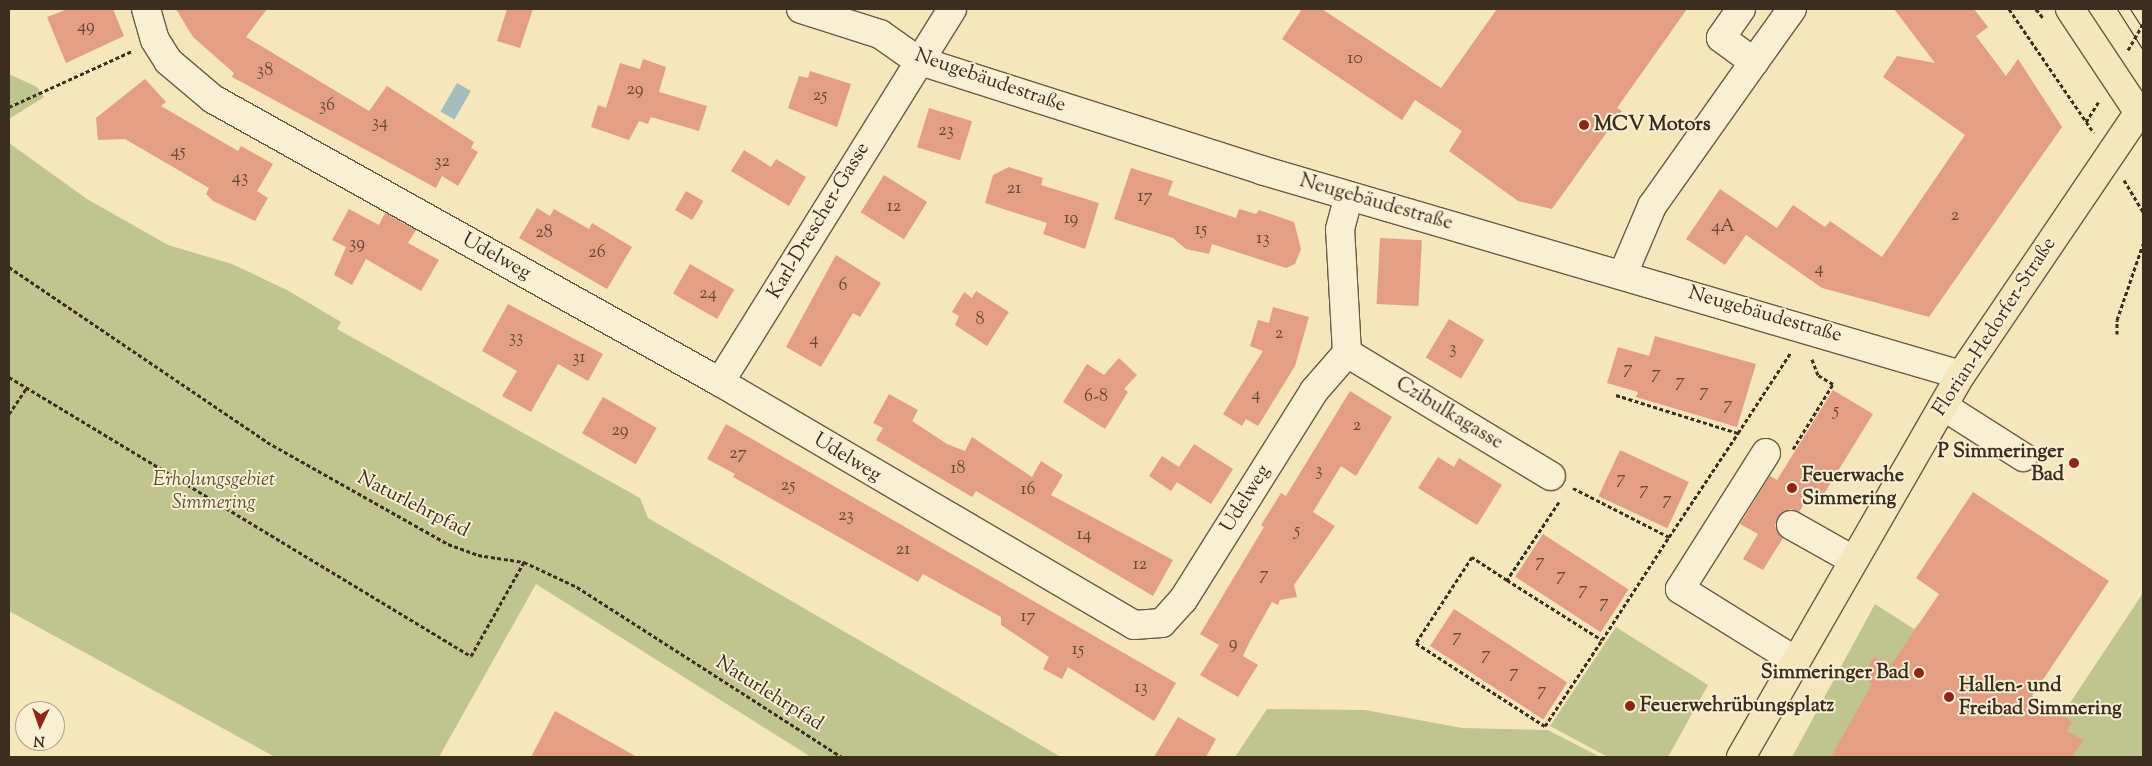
<!DOCTYPE html>
<html>
<head>
<meta charset="utf-8">
<style>
  body { margin:0 }
  #map { position:relative; width:2152px; height:766px; overflow:hidden; background:#f6e6bc; font-family:"Sorts Mill Goudy",serif }
  div>[style] { position:absolute }
  [style*='--x'] { left:calc(var(--x)*1px); top:calc(var(--y)*1px); width:calc(var(--w)*1px); rotate:calc(var(--a)*1deg) }
  .green>* { inset:0; background:#c0c48e }
  .water>* { inset:0; background:#a2bdbc; transform-origin:0 0 }
  .building>* { inset:0; background:#e39e84; transform-origin:0 0 }
  .path>* { height:3px; margin-top:-1.5px; transform-origin:0; background:repeating-linear-gradient(90deg,#3c2d1f 0 4px,transparent 0 6.5px) }
  .roads { filter:drop-shadow(1px 0 #6a5b46) drop-shadow(-1px 0 #6a5b46) drop-shadow(0 1px #6a5b46) drop-shadow(0 -1px #6a5b46) }
  .minor>* { height:28px; margin:-14px; padding:0 14px; transform-origin:14px; border-radius:14px; background:#f9efd3 }
  .major>* { height:28px; margin:-14px; padding:0 14px; transform-origin:14px; border-radius:14px; background:#f6e6bc }
  .tram>* { height:1px; margin:-0.5px; padding:0 0.5px; transform-origin:0.5px; border-radius:0.5px; background:#3c2d1f }
  .dots>* { width:14px; height:14px; translate:-50% -50%; box-sizing:border-box; border:2px solid #f9efd3; border-radius:50% }
  span { translate:-50% -50%; white-space:nowrap; text-align:center; line-height:1.15; -webkit-text-stroke:4px #f9efd3; paint-order:stroke }
  .number-label { font-size:18px; color:#664938 }
  .number-label span { -webkit-text-stroke-width:0 }
  .street-label { font-size:20px; color:#3c2d1f }
  .poi-label { font-size:20px; color:#3c2d1f; font-weight:700 }
  .left { translate:0 -50%; text-align:left }
  .right { translate:-100% -50%; text-align:right }
  .park-label { font-size:20px; color:#5d533b; font-style:italic }
  .frame { position:absolute; inset:0; border:10px solid #3c2d1f; pointer-events:none }
  .north { position:absolute; left:15px; top:701px; width:50px; height:50px; box-sizing:border-box; background:#f9efd3; border:1px solid #ada18b; border-radius:50%; rotate:183deg; font-size:14px; font-weight:700; line-height:20px; text-align:center; color:#3c2d1f }
  .north::after { content:''; display:block; margin:auto; width:18px; height:22px; background:#8f2418; clip-path:polygon(50% 0,100% 100%,50% 72%,0 100%) }
</style>
</head>
<body>
<div id="map">
  <div class="green">
    <i style="clip-path:polygon(9px 74px,37px 87px,44px 97px,9px 119px)"></i>
    <i style="clip-path:polygon(9px 143px,87px 199px,168px 245px,232px 264px,287px 290px,341px 322px,337px 329px,640px 498px,648px 518px,1061px 757px,811px 757px,536px 584px,439px 757px,275px 757px,9px 611px)"></i>
    <i style="clip-path:polygon(2143px 593px,2143px 757px,1792px 757px,1875px 604px,1914px 629px,1919px 623px,2062px 715px)"></i>
    <i style="clip-path:polygon(1616px 627px,1708px 685px,1668px 757px,1608px 757px,1550px 726px)"></i>
    <i style="clip-path:polygon(1267px 709px,1365px 710px,1462px 728px,1548px 730px,1600px 757px,1235px 757px)"></i>
  </div>
  <div class="water">
    <i style="left:457px;top:83px;width:16px;height:33px;rotate:30deg"></i>
  </div>
  <div class="building">
    <i style="clip-path:polygon(68px 9px,113px 9px,124px 36px,66px 63px,47px 17px)"></i>
    <i style="clip-path:polygon(176px 9px,267px 9px,246px 37px,369px 111px,387px 86px,474px 142px,471px 148px,478px 152px,458px 186px,442px 176px,436px 188px,232px 77px,234px 73px,193px 37px)"></i>
    <i style="clip-path:polygon(507px 9px,533px 9px,520px 48px,497px 41px)"></i>
    <i style="clip-path:polygon(1302px 9px,1322px 9px,1441px 88px,1497px 9px,1687px 9px,1617px 108px,1622px 111px,1552px 209px,1518px 201px,1449px 151px,1462px 131px,1415px 100px,1402px 120px,1282px 39px)"></i>
    <i style="clip-path:polygon(1894px 9px,1974px 9px,1988px 27px,1976px 36px,2006px 76px,2018px 59px,2062px 127px,1929px 317px,1822px 288px,1746px 235px,1725px 265px,1686px 239px,1720px 189px,1777px 228px,1793px 205px,1825px 227px,1830px 221px,1882px 257px,1965px 135px,1883px 77px,1897px 56px,1935px 63px)"></i>
    <i style="clip-path:polygon(643px 59px,666px 67px,659px 92px,707px 106px,699px 131px,651px 117px,648px 124px,639px 121px,629px 140px,591px 127px,598px 105px,606px 108px,620px 63px,640px 69px)"></i>
    <i style="clip-path:polygon(810px 71px,851px 84px,837px 127px,788px 108px,799px 76px,808px 78px)"></i>
    <i style="clip-path:polygon(145px 79px,166px 102px,161px 106px,238px 151px,241px 146px,273px 164px,257px 191px,268px 198px,255px 221px,213px 201px,206px 194px,209px 188px,125px 139px,98px 140px,96px 118px)"></i>
    <i style="left:929px;top:108px;width:45px;height:41px;rotate:17deg"></i>
    <i style="clip-path:polygon(744px 150px,771px 167px,776px 159px,806px 177px,789px 206px,731px 171px)"></i>
    <i style="clip-path:polygon(1009px 167px,1043px 178px,1041px 185px,1099px 203px,1085px 249px,1043px 234px,1047px 223px,985px 203px,993px 175px)"></i>
    <i style="clip-path:polygon(1131px 168px,1173px 181px,1168px 195px,1236px 218px,1239px 209px,1256px 214px,1259px 210px,1294px 222px,1301px 249px,1295px 264px,1286px 268px,1212px 244px,1209px 254px,1186px 249px,1173px 238px,1114px 219px)"></i>
    <i style="left:884px;top:175px;width:51px;height:44px;rotate:32deg"></i>
    <i style="left:686px;top:191px;width:20px;height:22px;rotate:30deg"></i>
    <i style="clip-path:polygon(537px 208px,550px 216px,554px 209px,589px 229px,592px 223px,632px 247px,607px 289px,519px 238px)"></i>
    <i style="clip-path:polygon(349px 209px,379px 225px,385px 213px,416px 230px,408px 243px,439px 260px,421px 291px,366px 259px,352px 285px,334px 275px,346px 247px,332px 240px)"></i>
    <i style="left:1380px;top:238px;width:42px;height:66px;rotate:3deg"></i>
    <i style="clip-path:polygon(836px 255px,881px 283px,860px 317px,853px 313px,821px 367px,786px 347px)"></i>
    <i style="left:690px;top:264px;width:51px;height:34px;rotate:30deg"></i>
    <i style="clip-path:polygon(976px 291px,1009px 312px,987px 346px,955px 325px,959px 316px,952px 312px,964px 292px,972px 298px)"></i>
    <i style="clip-path:polygon(508px 304px,603px 354px,588px 381px,558px 364px,531px 412px,502px 396px,517px 371px,482px 351px)"></i>
    <i style="clip-path:polygon(1273px 307px,1309px 317px,1295px 366px,1258px 426px,1246px 419px,1242px 426px,1223px 414px,1263px 351px,1250px 346px,1258px 320px,1269px 323px)"></i>
    <i style="left:1449px;top:319px;width:41px;height:45px;rotate:31deg"></i>
    <i style="clip-path:polygon(1655px 336px,1756px 364px,1737px 427px,1636px 397px,1638px 392px,1607px 383px,1618px 347px,1649px 356px)"></i>
    <i style="clip-path:polygon(1119px 358px,1137px 375px,1124px 389px,1128px 392px,1105px 429px,1063px 402px,1087px 364px,1104px 375px)"></i>
    <i style="clip-path:polygon(1833px 390px,1873px 414px,1817px 505px,1807px 499px,1799px 512px,1790px 509px,1778px 517px,1775px 526px,1783px 538px,1763px 570px,1743px 559px,1758px 534px,1740px 524px,1770px 476px,1777px 480px)"></i>
    <i style="clip-path:polygon(1350px 391px,1392px 417px,1356px 476px,1341px 466px,1313px 512px,1335px 526px,1294px 585px,1297px 597px,1280px 600px,1278px 605px,1272px 602px,1250px 641px,1243px 656px,1258px 665px,1238px 697px,1200px 675px,1219px 645px,1200px 634px,1264px 527px,1261px 525px,1281px 493px,1286px 496px)"></i>
    <i style="clip-path:polygon(889px 394px,918px 410px,912px 421px,947px 444px,965px 451px,972px 437px,1032px 477px,1041px 461px,1063px 475px,1051px 495px,1173px 560px,1153px 596px,976px 491px,972px 497px,876px 440px,883px 428px,873px 423px)"></i>
    <i style="left:603px;top:397px;width:62px;height:42px;rotate:30deg"></i>
    <i style="clip-path:polygon(726px 424px,1176px 683px,1154px 721px,1068px 667px,1062px 679px,1043px 669px,1049px 657px,1001px 625px,1001px 617px,923px 574px,918px 582px,733px 477px,735px 474px,707px 459px)"></i>
    <i style="clip-path:polygon(1194px 444px,1233px 469px,1211px 504px,1177px 482px,1171px 491px,1149px 476px,1162px 456px,1179px 467px)"></i>
    <i style="left:1620px;top:450px;width:76px;height:51px;rotate:25deg"></i>
    <i style="clip-path:polygon(1438px 457px,1454px 467px,1459px 458px,1502px 485px,1477px 525px,1418px 488px)"></i>
    <i style="clip-path:polygon(1973px 492px,2109px 581px,2032px 696px,2072px 722px,2067px 731px,2083px 740px,2072px 757px,1831px 757px,1872px 684px,1862px 676px,1874px 657px,1892px 664px,1939px 594px,1916px 578px)"></i>
    <i style="left:1543px;top:534px;width:102px;height:51px;rotate:33deg"></i>
    <i style="left:1454px;top:609px;width:135px;height:44px;rotate:33deg"></i>
    <i style="clip-path:polygon(555px 711px,637px 757px,531px 757px)"></i>
    <i style="clip-path:polygon(1178px 717px,1216px 739px,1206px 757px,1154px 757px)"></i>
  </div>
  <div class="path">
    <i style="--x:2009;--y:9;--w:150;--a:55.6"></i>
    <i style="--x:2036;--y:9;--w:11;--a:52"></i>
    <i style="--x:2128;--y:50;--w:30;--a:-60"></i>
    <i style="--x:9;--y:107;--w:135;--a:-24.5"></i>
    <i style="--x:2086;--y:122;--w:25;--a:-58"></i>
    <i style="--x:2124;--y:180;--w:37;--a:59"></i>
    <i style="--x:9;--y:267;--w:312;--a:34.1"></i>
    <i style="--x:267;--y:442;--w:208;--a:29.4"></i>
    <i style="--x:448;--y:544;--w:32;--a:20"></i>
    <i style="--x:478;--y:555;--w:47;--a:8.7"></i>
    <i style="--x:524;--y:562;--w:59;--a:25.3"></i>
    <i style="--x:577;--y:587;--w:315;--a:32.7"></i>
    <i style="--x:2117;--y:334;--w:14;--a:-90"></i>
    <i style="--x:2117;--y:320;--w:80;--a:-71.1"></i>
    <i style="--x:9;--y:377;--w:540;--a:31.13"></i>
    <i style="--x:471;--y:656;--w:108;--a:-60.6"></i>
    <i style="--x:1616;--y:395;--w:128;--a:17.3"></i>
    <i style="--x:1738;--y:433;--w:97;--a:-56.8"></i>
    <i style="--x:9;--y:414;--w:32;--a:-56"></i>
    <i style="--x:1793;--y:449;--w:76;--a:-58.4"></i>
    <i style="--x:1833;--y:384;--w:17;--a:-149"></i>
    <i style="--x:1818;--y:375;--w:17;--a:-111"></i>
    <i style="--x:1573;--y:488;--w:108;--a:27"></i>
    <i style="--x:1669;--y:537;--w:125;--a:-56.4"></i>
    <i style="--x:1559;--y:502;--w:94;--a:123.7"></i>
    <i style="--x:1507;--y:580;--w:112;--a:32.3"></i>
    <i style="--x:1602;--y:640;--w:123;--a:-57"></i>
    <i style="--x:1507;--y:580;--w:42;--a:-146.7"></i>
    <i style="--x:1472;--y:557;--w:103;--a:123.1"></i>
    <i style="--x:1416;--y:643;--w:153;--a:32.8"></i>
    <i style="--x:1545;--y:726;--w:103;--a:-56.5"></i>
  </div>
  <div class="roads">
    <div class="minor">
      <i style="--x:146;--y:9;--w:32;--a:74"></i>
      <i style="--x:155;--y:40;--w:25;--a:58"></i>
      <i style="--x:168;--y:61;--w:59;--a:40.2"></i>
      <i style="--x:213;--y:99;--w:581;--a:29.17"></i>
      <i style="--x:720;--y:382;--w:480;--a:30.4"></i>
      <i style="--x:1134;--y:625;--w:28;--a:-4"></i>
      <i style="--x:1162;--y:623;--w:31;--a:-48"></i>
      <i style="--x:1183;--y:600;--w:247;--a:-57.9"></i>
      <i style="--x:1314;--y:391;--w:50;--a:-49"></i>
      <i style="--x:1347;--y:353;--w:124;--a:-93.2"></i>
      <i style="--x:1340;--y:229;--w:34;--a:-75"></i>
      <i style="--x:801;--y:9;--w:83;--a:17.6"></i>
      <i style="--x:880;--y:34;--w:45;--a:35.1"></i>
      <i style="--x:917;--y:60;--w:361;--a:17.7"></i>
      <i style="--x:1261;--y:170;--w:729;--a:16.32"></i>
      <i style="--x:1741;--y:9;--w:35;--a:125"></i>
      <i style="--x:1721;--y:38;--w:41;--a:36"></i>
      <i style="--x:1754;--y:62;--w:65;--a:-54.4"></i>
      <i style="--x:1623;--y:274;--w:74;--a:-66.9"></i>
      <i style="--x:1652;--y:206;--w:176;--a:-54.7"></i>
      <i style="--x:1347;--y:353;--w:238;--a:31.1"></i>
      <i style="--x:720;--y:382;--w:439;--a:-58.1"></i>
      <i style="--x:1943;--y:406;--w:95;--a:32.5"></i>
      <i style="--x:1766;--y:453;--w:161;--a:122.3"></i>
      <i style="--x:1680;--y:589;--w:134;--a:31.9"></i>
      <i style="--x:1791;--y:525;--w:71;--a:29.4"></i>
    </div>
    <div class="major">
      <i style="--x:2070;--y:9;--w:132;--a:56.4"></i>
      <i style="--x:1741;--y:757;--w:441;--a:-60.1"></i>
      <i style="--x:1961;--y:375;--w:318;--a:-55.9"></i>
    </div>
  </div>
  <div class="tram">
    <i style="--x:2117;--y:9;--w:49;--a:57.6"></i>
    <i style="--x:2130;--y:9;--w:24;--a:57"></i>
  </div>
  <div class="dots">
    <i style="left:1584px;top:125px;background:#8f2418"></i>
    <i style="left:2074px;top:463px;background:#8f2418"></i>
    <i style="left:1792px;top:488px;background:#8f2418"></i>
    <i style="left:1919px;top:673px;background:#8f2418"></i>
    <i style="left:1949px;top:697px;background:#8f2418"></i>
    <i style="left:1630px;top:706px;background:#8f2418"></i>
  </div>
  <div class="number-label">
    <span style="left:86px;top:27px">49</span>
    <span style="left:1355px;top:59px">10</span>
    <span style="left:265px;top:71px">38</span>
    <span style="left:635px;top:90px">29</span>
    <span style="left:820px;top:96px">25</span>
    <span style="left:327px;top:106px">36</span>
    <span style="left:380px;top:123px">34</span>
    <span style="left:946px;top:131px">23</span>
    <span style="left:178px;top:152px">45</span>
    <span style="left:442px;top:162px">32</span>
    <span style="left:240px;top:178px">43</span>
    <span style="left:1014px;top:189px">21</span>
    <span style="left:1145px;top:197px">17</span>
    <span style="left:894px;top:207px">12</span>
    <span style="left:1955px;top:216px">2</span>
    <span style="left:1071px;top:219px">19</span>
    <span style="left:1723px;top:227px">4A</span>
    <span style="left:1201px;top:230px">15</span>
    <span style="left:544px;top:233px">28</span>
    <span style="left:1263px;top:239px">13</span>
    <span style="left:357px;top:244px">39</span>
    <span style="left:597px;top:253px">26</span>
    <span style="left:1819px;top:269px">4</span>
    <span style="left:843px;top:286px">6</span>
    <span style="left:708px;top:294px">24</span>
    <span style="left:980px;top:320px">8</span>
    <span style="left:1279px;top:334px">2</span>
    <span style="left:516px;top:338px">33</span>
    <span style="left:814px;top:340px">4</span>
    <span style="left:1453px;top:349px">3</span>
    <span style="left:579px;top:358px">31</span>
    <span style="left:1628px;top:369px">7</span>
    <span style="left:1656px;top:374px">7</span>
    <span style="left:1680px;top:382px">7</span>
    <span style="left:1704px;top:392px">7</span>
    <span style="left:1256px;top:395px">4</span>
    <span style="left:1096px;top:397px">6-8</span>
    <span style="left:1728px;top:405px">7</span>
    <span style="left:1836px;top:411px">5</span>
    <span style="left:1357px;top:426px">2</span>
    <span style="left:620px;top:431px">29</span>
    <span style="left:738px;top:454px">27</span>
    <span style="left:958px;top:469px">18</span>
    <span style="left:1319px;top:471px">3</span>
    <span style="left:1621px;top:479px">7</span>
    <span style="left:788px;top:486px">25</span>
    <span style="left:1028px;top:490px">16</span>
    <span style="left:1644px;top:490px">7</span>
    <span style="left:1667px;top:500px">7</span>
    <span style="left:846px;top:516px">23</span>
    <span style="left:1297px;top:531px">5</span>
    <span style="left:1084px;top:535px">14</span>
    <span style="left:903px;top:550px">21</span>
    <span style="left:1540px;top:562px">7</span>
    <span style="left:1140px;top:565px">12</span>
    <span style="left:1264px;top:575px">7</span>
    <span style="left:1561px;top:576px">7</span>
    <span style="left:1583px;top:590px">7</span>
    <span style="left:1604px;top:603px">7</span>
    <span style="left:1028px;top:617px">17</span>
    <span style="left:1457px;top:637px">7</span>
    <span style="left:1233px;top:644px">9</span>
    <span style="left:1078px;top:650px">15</span>
    <span style="left:1486px;top:655px">7</span>
    <span style="left:1514px;top:673px">7</span>
    <span style="left:1141px;top:688px">13</span>
    <span style="left:1542px;top:691px">7</span>
  </div>
  <div class="street-label">
    <span style="left:990px;top:81px;rotate:19deg">Neugebäudestraße</span>
    <span style="left:1376px;top:203px;rotate:16deg">Neugebäudestraße</span>
    <span style="left:819px;top:221px;rotate:-59deg">Karl-Drescher-Gasse</span>
    <span style="left:496px;top:257px;rotate:29deg">Udelweg</span>
    <span style="left:1765px;top:315px;rotate:16deg">Neugebäudestraße</span>
    <span style="left:1995px;top:327px;rotate:-57deg">Florian-Hedorfer-Straße</span>
    <span style="left:1449px;top:414px;rotate:31deg">Czibulkagasse</span>
    <span style="left:847px;top:458px;rotate:31deg">Udelweg</span>
    <span style="left:1246px;top:499px;rotate:-58deg">Udelweg</span>
    <span style="left:413px;top:505px;rotate:27deg">Naturlehrpfad</span>
    <span style="left:769px;top:694px;rotate:32deg">Naturlehrpfad</span>
  </div>
  <div class="poi-label">
    <span class="left" style="left:1594px;top:125px">MCV Motors</span>
    <span class="right" style="left:2064px;top:464px">P Simmeringer<br>Bad</span>
    <span class="left" style="left:1802px;top:488px">Feuerwache<br>Simmering</span>
    <span class="right" style="left:1909px;top:673px">Simmeringer Bad</span>
    <span class="left" style="left:1959px;top:698px">Hallen- und<br>Freibad Simmering</span>
    <span class="left" style="left:1640px;top:706px">Feuerwehrübungsplatz</span>
  </div>
  <div class="park-label">
    <span style="left:214px;top:492px">Erholungsgebiet<br>Simmering</span>
  </div>
  <div class="frame"></div>
  <div class="north">N</div>
</div>
</body>
</html>
